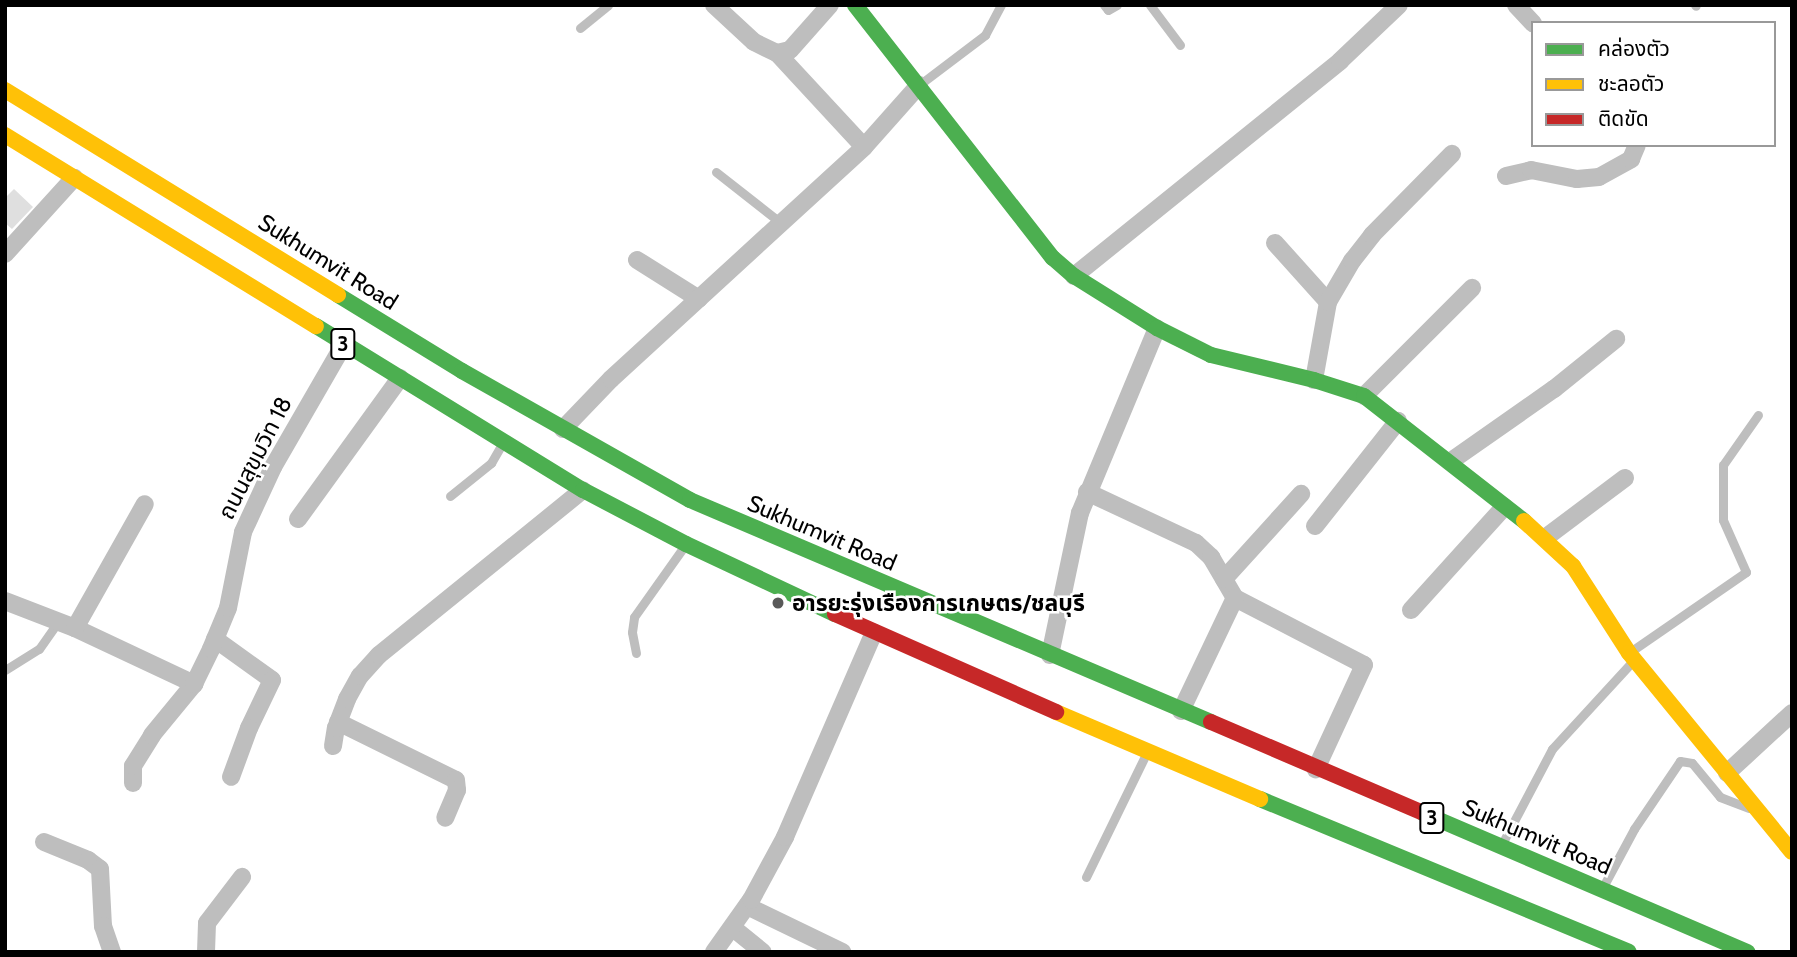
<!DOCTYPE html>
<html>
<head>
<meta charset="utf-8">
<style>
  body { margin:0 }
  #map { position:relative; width:1797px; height:957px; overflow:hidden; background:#fff; font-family:Cabin,"Noto Sans Thai",sans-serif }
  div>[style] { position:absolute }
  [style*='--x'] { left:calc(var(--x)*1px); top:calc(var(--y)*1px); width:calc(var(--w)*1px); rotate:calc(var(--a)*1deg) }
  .building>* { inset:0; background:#dfdfdf }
  .lane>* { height:9px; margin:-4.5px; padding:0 4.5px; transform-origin:4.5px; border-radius:4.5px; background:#bebebe }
  .street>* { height:18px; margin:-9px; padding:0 9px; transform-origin:9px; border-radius:9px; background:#bebebe }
  .fast>* { height:16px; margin:-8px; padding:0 8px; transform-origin:8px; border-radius:8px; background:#4caf50 }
  .slow>* { height:16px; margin:-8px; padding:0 8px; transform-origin:8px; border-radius:8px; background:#ffc107 }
  .jam>* { height:16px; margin:-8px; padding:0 8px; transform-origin:8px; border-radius:8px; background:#c62828 }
  .dots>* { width:19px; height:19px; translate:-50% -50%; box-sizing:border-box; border:4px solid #fff; border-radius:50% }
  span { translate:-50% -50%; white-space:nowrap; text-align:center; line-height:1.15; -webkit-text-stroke:5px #fff; paint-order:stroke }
  .shield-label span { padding:2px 5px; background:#fff; border:2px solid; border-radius:5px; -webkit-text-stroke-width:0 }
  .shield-label { font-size:21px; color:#000; font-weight:700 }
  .street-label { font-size:23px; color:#000 }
  .poi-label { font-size:23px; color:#000; font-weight:700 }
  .left { translate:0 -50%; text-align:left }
  .frame { position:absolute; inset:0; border:7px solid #000; pointer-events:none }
  .legend { position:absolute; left:1531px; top:21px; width:245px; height:126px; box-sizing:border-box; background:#fff; border:2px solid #999; margin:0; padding:9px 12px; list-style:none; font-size:21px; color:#000 }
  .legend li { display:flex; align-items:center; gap:14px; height:35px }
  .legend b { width:35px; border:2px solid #999 }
</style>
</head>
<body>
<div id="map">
  <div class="building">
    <i style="clip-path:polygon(14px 189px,33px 207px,12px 229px,5px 223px,5px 198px)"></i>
  </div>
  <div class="lane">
    <i style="--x:1104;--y:5;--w:6;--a:51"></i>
    <i style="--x:1108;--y:10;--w:10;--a:-29"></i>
    <i style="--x:1150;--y:5;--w:50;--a:53.1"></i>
    <i style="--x:1695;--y:5;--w:1;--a:45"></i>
    <i style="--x:580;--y:28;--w:36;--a:-39"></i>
    <i style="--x:919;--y:85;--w:83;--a:-37.1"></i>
    <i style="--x:985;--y:35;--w:34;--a:-62"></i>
    <i style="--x:716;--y:172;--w:83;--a:38.1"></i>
    <i style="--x:450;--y:496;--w:53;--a:-38.8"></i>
    <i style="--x:491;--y:463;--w:22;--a:-60"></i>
    <i style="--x:1630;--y:652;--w:141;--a:-34.6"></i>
    <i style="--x:1746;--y:572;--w:57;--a:-113.9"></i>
    <i style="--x:1723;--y:520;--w:55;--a:-90"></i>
    <i style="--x:1723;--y:465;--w:61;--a:-55"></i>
    <i style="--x:636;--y:653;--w:21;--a:-101"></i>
    <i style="--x:632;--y:632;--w:15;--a:-82"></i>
    <i style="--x:634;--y:617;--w:85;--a:-54.6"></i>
    <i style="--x:5;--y:670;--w:40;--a:-32"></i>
    <i style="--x:39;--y:649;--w:33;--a:-55"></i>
    <i style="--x:1503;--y:842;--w:105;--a:-62.2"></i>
    <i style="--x:1552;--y:749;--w:118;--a:-47.4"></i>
    <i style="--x:1086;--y:877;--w:137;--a:-64"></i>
    <i style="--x:1604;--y:885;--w:64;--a:-61.8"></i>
    <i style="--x:1634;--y:829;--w:82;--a:-55.9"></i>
    <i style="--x:1680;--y:761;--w:12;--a:9"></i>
    <i style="--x:1692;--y:763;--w:44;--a:50.5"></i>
    <i style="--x:1720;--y:797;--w:31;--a:21"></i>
  </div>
  <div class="street">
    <i style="--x:714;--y:5;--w:54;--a:42.8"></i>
    <i style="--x:754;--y:42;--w:25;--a:26"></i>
    <i style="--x:777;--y:53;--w:13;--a:-13"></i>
    <i style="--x:790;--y:50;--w:60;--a:-48.4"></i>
    <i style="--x:1516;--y:5;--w:25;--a:47"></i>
    <i style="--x:777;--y:53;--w:128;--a:47.2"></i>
    <i style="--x:1506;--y:176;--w:26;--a:-13"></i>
    <i style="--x:1531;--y:170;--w:47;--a:11.1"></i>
    <i style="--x:1577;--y:179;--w:22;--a:-5"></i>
    <i style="--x:1599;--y:177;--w:37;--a:-29"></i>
    <i style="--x:1631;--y:159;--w:15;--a:-67"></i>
    <i style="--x:1275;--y:243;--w:79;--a:48.1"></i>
    <i style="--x:5;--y:254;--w:103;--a:-47.8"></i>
    <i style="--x:637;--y:260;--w:73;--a:32.2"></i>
    <i style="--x:1074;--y:276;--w:342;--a:-38.9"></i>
    <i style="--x:1340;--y:61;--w:81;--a:-43.5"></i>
    <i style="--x:1314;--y:380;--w:79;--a:-79.8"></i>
    <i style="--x:1328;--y:302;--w:48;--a:-59.7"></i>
    <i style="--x:1352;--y:261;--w:33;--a:-52"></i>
    <i style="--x:1372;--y:235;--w:114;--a:-45.4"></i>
    <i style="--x:1364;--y:396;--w:153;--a:-45"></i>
    <i style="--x:563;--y:429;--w:69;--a:-46.2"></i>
    <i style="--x:611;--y:379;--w:343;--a:-42.5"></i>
    <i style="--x:864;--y:147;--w:83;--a:-48.4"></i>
    <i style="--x:1451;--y:461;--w:126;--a:-35"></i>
    <i style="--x:1554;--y:389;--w:80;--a:-38.9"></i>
    <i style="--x:1087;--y:492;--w:120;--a:25.1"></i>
    <i style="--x:1196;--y:543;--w:21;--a:43"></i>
    <i style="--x:1211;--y:557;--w:48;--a:59.7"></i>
    <i style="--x:1235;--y:598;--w:145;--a:27.4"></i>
    <i style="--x:1364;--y:665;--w:115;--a:114.8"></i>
    <i style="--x:298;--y:519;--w:174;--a:-54.1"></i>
    <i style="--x:1315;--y:526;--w:134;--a:-51.7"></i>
    <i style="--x:1545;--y:538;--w:100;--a:-36.9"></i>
    <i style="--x:1224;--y:579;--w:115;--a:-47.8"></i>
    <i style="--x:5;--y:601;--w:75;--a:21.1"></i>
    <i style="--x:75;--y:628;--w:132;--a:25.2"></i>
    <i style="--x:1411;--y:610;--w:139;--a:-47.9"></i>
    <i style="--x:75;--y:628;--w:142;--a:-60.6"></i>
    <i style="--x:215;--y:639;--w:70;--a:35.7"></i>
    <i style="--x:272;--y:680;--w:53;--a:115.6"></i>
    <i style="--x:249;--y:728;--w:52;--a:110.2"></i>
    <i style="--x:1050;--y:655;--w:145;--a:-78.1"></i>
    <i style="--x:1080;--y:513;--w:200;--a:-67.4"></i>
    <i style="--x:1181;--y:711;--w:125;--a:-64.5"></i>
    <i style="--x:338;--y:722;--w:131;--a:26.2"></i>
    <i style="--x:456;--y:780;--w:10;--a:84"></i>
    <i style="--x:457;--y:790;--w:30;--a:113"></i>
    <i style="--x:333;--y:746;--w:18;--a:-81"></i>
    <i style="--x:336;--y:728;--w:31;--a:-69"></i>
    <i style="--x:347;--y:699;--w:26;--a:-61"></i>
    <i style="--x:360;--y:676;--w:28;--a:-48"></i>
    <i style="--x:379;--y:655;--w:262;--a:-39"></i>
    <i style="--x:1727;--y:773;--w:88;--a:-42.7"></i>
    <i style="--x:133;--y:783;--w:17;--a:-90"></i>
    <i style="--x:133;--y:766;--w:36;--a:-58"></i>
    <i style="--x:152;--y:735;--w:66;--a:-50.5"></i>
    <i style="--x:194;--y:684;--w:39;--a:-64"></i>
    <i style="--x:211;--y:649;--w:44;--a:-67.5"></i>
    <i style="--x:228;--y:608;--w:77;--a:-78.8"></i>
    <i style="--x:243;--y:532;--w:72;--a:-65.2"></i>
    <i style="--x:273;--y:467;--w:142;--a:-60"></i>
    <i style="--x:44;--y:842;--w:48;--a:22.2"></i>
    <i style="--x:88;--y:860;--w:15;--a:37"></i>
    <i style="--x:100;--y:869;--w:57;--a:87"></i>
    <i style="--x:103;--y:926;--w:28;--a:71"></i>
    <i style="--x:747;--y:906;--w:106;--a:25.8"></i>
    <i style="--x:733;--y:928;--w:38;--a:39"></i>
    <i style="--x:206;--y:952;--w:29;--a:-88"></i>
    <i style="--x:207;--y:923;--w:58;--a:-52.7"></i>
    <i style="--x:714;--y:952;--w:64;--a:-54.6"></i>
    <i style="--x:751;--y:900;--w:72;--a:-61.6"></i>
    <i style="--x:785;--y:837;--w:223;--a:-66.5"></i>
  </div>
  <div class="fast">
    <i style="--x:855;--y:5;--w:321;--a:52"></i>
    <i style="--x:1053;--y:258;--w:28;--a:41"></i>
    <i style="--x:1074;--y:276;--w:98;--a:32.1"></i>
    <i style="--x:1157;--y:328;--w:60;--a:26.6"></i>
    <i style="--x:1211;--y:355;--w:106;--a:13.6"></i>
    <i style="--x:1314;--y:380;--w:52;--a:17.7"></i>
    <i style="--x:1364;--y:396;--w:203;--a:38"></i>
    <i style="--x:338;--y:295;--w:145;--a:31.5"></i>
    <i style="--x:462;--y:371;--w:262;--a:29.5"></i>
    <i style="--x:690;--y:500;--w:566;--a:23.08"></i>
    <i style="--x:316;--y:326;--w:313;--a:31.6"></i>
    <i style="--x:583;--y:490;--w:116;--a:27.7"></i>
    <i style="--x:686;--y:544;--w:165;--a:25.2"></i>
    <i style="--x:1260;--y:799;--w:399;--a:22.5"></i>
    <i style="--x:1423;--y:813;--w:353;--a:23.2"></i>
  </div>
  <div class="slow">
    <i style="--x:5;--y:90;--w:391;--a:31.6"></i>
    <i style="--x:5;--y:135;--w:365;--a:31.6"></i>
    <i style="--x:1524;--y:521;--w:67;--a:42.6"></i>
    <i style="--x:1573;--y:566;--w:103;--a:57.2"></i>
    <i style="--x:1629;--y:653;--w:257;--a:50.7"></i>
    <i style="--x:1056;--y:712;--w:222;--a:23.1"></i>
  </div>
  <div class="jam">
    <i style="--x:835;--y:614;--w:242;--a:23.9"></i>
    <i style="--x:1211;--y:722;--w:231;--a:23.2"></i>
  </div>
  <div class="dots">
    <i style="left:778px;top:603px;background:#595959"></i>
  </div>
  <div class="shield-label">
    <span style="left:343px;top:344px">3</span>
    <span style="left:1432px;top:818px">3</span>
  </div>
  <div class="street-label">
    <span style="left:328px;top:262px;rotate:32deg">Sukhumvit Road</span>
    <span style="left:255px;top:458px;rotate:-63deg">ถนนสุขุมวิท 18</span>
    <span style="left:822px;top:533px;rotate:23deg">Sukhumvit Road</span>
    <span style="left:1537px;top:837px;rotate:23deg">Sukhumvit Road</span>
  </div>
  <div class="poi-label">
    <span class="left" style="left:792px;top:603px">อารยะรุ่งเรืองการเกษตร/ชลบุรี</span>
  </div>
  <div class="frame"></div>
  <ul class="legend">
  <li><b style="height:9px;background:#4caf50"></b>คล่องตัว</li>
  <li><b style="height:9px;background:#ffc107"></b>ชะลอตัว</li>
  <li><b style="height:9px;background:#c62828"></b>ติดขัด</li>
  </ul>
</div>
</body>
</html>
